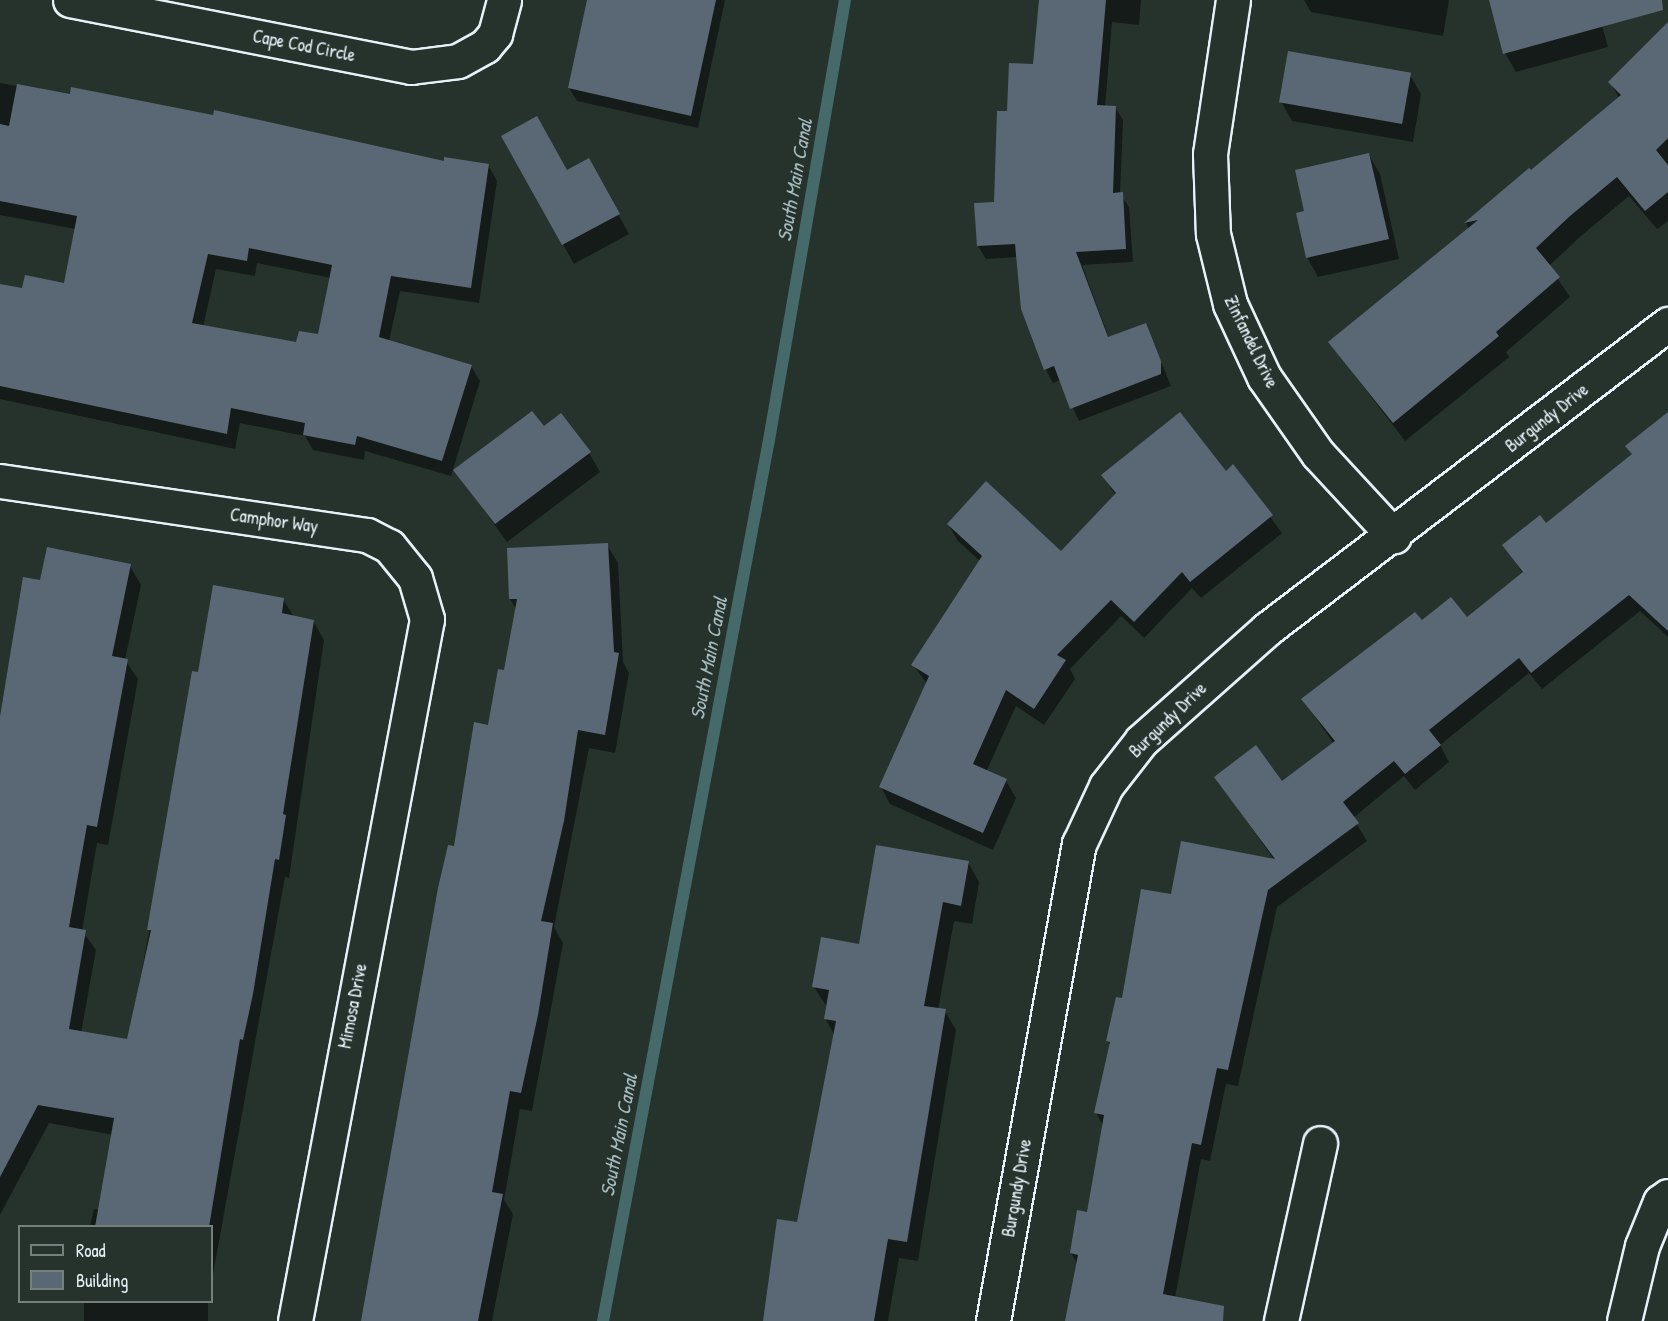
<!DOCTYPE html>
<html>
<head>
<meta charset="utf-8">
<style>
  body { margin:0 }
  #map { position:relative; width:1668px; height:1321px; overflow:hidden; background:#26332d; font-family:"Patrick Hand",sans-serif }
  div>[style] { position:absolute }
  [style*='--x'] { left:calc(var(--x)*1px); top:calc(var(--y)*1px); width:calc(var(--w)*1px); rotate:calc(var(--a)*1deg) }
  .shadow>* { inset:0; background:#0007; transform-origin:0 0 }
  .stream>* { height:12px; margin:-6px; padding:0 6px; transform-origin:6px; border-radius:6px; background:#456a69 }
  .building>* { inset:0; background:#5a6875; transform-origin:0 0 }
  .roads { filter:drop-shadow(2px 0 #e8f1f8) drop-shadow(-2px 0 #e8f1f8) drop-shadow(0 2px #e8f1f8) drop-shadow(0 -2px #e8f1f8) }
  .minor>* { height:33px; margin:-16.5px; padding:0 16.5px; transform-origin:16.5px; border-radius:16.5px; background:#26332d }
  span { translate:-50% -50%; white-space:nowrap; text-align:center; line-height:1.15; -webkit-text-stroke:4.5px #26332d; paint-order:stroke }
  .street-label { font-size:18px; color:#e8f1f8 }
  .water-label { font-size:20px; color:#a7bbbf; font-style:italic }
  .legend { position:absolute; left:18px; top:1225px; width:195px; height:78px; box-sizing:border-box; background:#26332d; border:2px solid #747f7e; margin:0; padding:8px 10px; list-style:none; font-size:18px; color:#e8f1f8 }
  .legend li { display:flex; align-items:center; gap:12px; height:30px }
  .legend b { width:30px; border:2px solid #747f7e }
</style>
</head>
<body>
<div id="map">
  <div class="shadow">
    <i style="clip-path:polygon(589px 0,725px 0,698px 128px,577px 101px,569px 88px)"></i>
    <i style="clip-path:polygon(1040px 0,1141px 0,1139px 25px,1112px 22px,1105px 107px,1115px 107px,1123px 120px,1120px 194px,1129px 207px,1133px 262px,1082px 265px,1109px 338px,1146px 325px,1171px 386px,1079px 421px,1060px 380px,1053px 383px,1046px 370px,1023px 309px,1018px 257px,986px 259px,978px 246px,975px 205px,996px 203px,1008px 113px,1035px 66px)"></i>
    <i style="clip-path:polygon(1304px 0,1449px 0,1443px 36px,1311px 12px)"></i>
    <i style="clip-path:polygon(1490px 0,1595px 0,1608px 47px,1516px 72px,1505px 53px)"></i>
    <i style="clip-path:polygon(1668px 24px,1668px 221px,1657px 229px,1629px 196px,1581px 236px,1549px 266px,1570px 297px,1506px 352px,1509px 357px,1405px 441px,1330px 343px,1469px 229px,1466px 223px,1529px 170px,1531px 172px,1619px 98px,1610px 82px)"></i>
    <i style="clip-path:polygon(1410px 75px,1421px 94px,1413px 142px,1292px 121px,1281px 101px)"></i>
    <i style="clip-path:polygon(evenodd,0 83px,445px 163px,488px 165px,497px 181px,479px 303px,400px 291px,389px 341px,471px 366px,480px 381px,451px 476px,365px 451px,364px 460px,313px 450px,305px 436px,240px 423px,235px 449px,0 399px,0 286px,105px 296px,76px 229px,0 215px,0 83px,257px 263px,331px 278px,319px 336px,298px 344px,203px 327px,216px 269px,255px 276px,257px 263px)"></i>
    <i style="clip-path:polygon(503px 137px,567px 172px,588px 160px,629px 234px,574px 264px)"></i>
    <i style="clip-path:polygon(1369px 155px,1380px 174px,1399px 259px,1318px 277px,1307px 257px,1305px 212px)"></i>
    <i style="clip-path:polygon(1668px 414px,1668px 637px,1640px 611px,1542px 689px,1529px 673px,1440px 745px,1449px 762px,1415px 790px,1404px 776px,1353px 818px,1367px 841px,1277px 907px,1238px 1086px,1226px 1084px,1210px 1161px,1201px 1159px,1175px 1298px,1216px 1321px,1067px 1321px,1078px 1265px,1071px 1253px,1088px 1214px,1104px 1127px,1096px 1113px,1110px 1045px,1108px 1041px,1123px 1000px,1173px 895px,1275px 861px,1216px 777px,1282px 783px,1334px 744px,1303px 700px,1421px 622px,1467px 619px,1523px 574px,1504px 545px,1546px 525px,1633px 456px,1627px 446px)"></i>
    <i style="clip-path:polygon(543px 429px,589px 453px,600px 472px,507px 542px,455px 470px)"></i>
    <i style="clip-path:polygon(1233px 467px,1282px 533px,1201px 598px,1192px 588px,1144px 638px,1121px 616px,1070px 669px,1075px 679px,1044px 725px,1016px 706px,986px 772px,1006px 781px,1016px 798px,993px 850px,890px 804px,881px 787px,927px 684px,913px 665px,980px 561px,958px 541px,948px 524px,1061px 553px,1116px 496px,1103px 475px,1226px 473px)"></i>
    <i style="clip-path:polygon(607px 545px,618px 563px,623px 662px,629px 673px,615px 753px,589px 748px,554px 927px,563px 943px,532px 1111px,520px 1109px,504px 1200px,513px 1214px,492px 1321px,364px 1321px,456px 848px,505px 672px,516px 609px,510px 599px,508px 549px)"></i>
    <i style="clip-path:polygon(130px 566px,141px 585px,125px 660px,138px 679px,108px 845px,97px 843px,82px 931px,96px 950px,81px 1033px,128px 1041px,199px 674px,283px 599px,294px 617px,313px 621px,324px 640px,289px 878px,285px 877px,212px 1280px,212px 1226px,90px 1226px,94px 1209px,99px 1210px,113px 1135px,49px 1123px,0 1215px,0 715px,24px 578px,41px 582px)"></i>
    <i style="clip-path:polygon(968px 862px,979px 882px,972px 924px,954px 921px,938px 1010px,945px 1011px,956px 1030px,918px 1261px,899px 1258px,888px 1321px,764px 1321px,799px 1224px,835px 1036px,825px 1018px,827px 1007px,814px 987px)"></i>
    <i style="left:84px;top:1302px;width:124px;height:19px"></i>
  </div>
  <div class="stream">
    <i style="--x:603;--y:1321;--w:897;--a:-79.33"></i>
    <i style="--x:769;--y:440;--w:447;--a:-80.2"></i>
  </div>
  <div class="building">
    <i style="clip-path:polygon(587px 0,716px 0,691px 116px,568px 88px)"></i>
    <i style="clip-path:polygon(1039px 0,1106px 0,1097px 105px,1116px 106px,1113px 193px,1123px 192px,1126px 249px,1076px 252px,1108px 337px,1146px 323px,1161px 361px,1161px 374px,1070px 409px,1054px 366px,1044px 370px,1021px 309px,1015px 244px,977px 246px,974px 203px,994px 202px,997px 111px,1007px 111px,1009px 63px,1033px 64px)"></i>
    <i style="clip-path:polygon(1489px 0,1662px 0,1663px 10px,1503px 54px)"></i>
    <i style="clip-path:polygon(1668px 22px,1668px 138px,1656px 150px,1668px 165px,1668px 192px,1645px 211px,1617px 177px,1570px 216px,1536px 248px,1560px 277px,1496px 332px,1499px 336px,1393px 423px,1328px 342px,1478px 220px,1464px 223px,1529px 168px,1531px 170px,1621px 95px,1608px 82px)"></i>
    <i style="left:1288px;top:51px;width:125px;height:52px;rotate:10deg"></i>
    <i style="clip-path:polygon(evenodd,17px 84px,70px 94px,71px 87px,213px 115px,214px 110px,444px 161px,444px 157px,489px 164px,471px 288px,391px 276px,379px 337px,472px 365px,442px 461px,357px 436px,355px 445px,303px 435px,305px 423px,231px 408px,227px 434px,0 386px,0 284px,22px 288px,25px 275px,64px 283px,77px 216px,0 201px,0 124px,9px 126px,17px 84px,249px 248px,332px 265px,318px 334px,299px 331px,296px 342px,192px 323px,208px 254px,247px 261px,249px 248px)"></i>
    <i style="clip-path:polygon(537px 116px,567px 170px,589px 158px,620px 214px,562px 245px,501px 136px)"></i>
    <i style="clip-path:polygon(1369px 153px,1389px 239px,1306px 258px,1296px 213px,1304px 211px,1295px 170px)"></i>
    <i style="clip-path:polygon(532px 411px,544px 426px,561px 413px,591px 452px,495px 524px,453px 470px)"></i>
    <i style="clip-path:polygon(1180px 412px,1226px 471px,1233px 464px,1273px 515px,1190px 582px,1182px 572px,1134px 622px,1111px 600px,1057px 655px,1066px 660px,1034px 709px,1006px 690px,973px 764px,1007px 779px,983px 833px,879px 787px,929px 676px,911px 665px,982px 556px,947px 524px,986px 481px,1061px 551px,1116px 493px,1101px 475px)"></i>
    <i style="clip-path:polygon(1668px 412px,1668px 631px,1629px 595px,1531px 673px,1519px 658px,1429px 730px,1441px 745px,1405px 774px,1394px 761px,1343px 802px,1359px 823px,1268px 890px,1228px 1070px,1217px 1068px,1201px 1145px,1192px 1143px,1163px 1294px,1224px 1306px,1223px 1321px,1065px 1321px,1078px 1255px,1070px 1253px,1077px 1210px,1087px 1212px,1104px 1115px,1094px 1113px,1110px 1042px,1106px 1041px,1116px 997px,1122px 998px,1141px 889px,1171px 894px,1181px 841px,1275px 859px,1214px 777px,1256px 745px,1282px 781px,1335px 741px,1301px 699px,1415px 612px,1422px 620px,1451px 597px,1467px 617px,1523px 572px,1502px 545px,1540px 515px,1546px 523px,1632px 454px,1625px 446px)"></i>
    <i style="clip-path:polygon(608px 543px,614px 652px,619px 653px,605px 735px,578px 730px,564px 821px,541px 921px,553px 923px,538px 1015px,521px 1093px,510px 1091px,492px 1192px,503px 1194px,478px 1321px,361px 1321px,438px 888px,448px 845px,454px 846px,474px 722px,488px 725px,498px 669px,504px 670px,517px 599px,509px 599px,507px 548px)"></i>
    <i style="clip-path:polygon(47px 547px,131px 564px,112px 656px,128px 659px,97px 827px,87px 825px,69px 927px,86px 930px,69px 1029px,127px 1039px,151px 930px,147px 930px,192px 671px,198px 672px,213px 585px,284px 598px,282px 613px,314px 620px,283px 814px,286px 815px,279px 860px,275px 859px,253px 994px,243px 1040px,240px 1039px,209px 1227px,95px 1227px,114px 1118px,38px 1105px,0 1177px,0 716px,23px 577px,40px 580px)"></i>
    <i style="clip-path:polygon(876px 845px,969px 861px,961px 906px,943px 902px,924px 1006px,946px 1009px,907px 1242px,888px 1239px,874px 1321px,763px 1321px,777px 1219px,797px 1222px,836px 1021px,824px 1019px,829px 990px,812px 987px,821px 937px,859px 944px)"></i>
  </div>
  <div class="roads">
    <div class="minor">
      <i style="--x:70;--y:0;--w:348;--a:11.1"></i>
      <i style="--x:411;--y:67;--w:47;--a:-7.3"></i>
      <i style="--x:458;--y:61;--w:31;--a:-29"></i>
      <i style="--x:485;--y:46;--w:16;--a:-50"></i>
      <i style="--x:495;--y:34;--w:35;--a:-75"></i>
      <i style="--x:1233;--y:0;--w:156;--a:98.5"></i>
      <i style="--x:1210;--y:154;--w:80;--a:87.9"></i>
      <i style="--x:1213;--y:234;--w:72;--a:76.3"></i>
      <i style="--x:1230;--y:304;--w:81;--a:65"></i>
      <i style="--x:1264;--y:377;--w:94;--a:55"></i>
      <i style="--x:1318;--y:454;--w:112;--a:47.2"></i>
      <i style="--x:0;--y:481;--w:371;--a:8.4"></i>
      <i style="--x:367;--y:535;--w:25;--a:27"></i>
      <i style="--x:389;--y:546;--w:41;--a:50.9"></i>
      <i style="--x:415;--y:578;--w:43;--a:73.7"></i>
      <i style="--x:427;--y:619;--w:714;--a:100.65"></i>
      <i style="--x:993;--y:1321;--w:485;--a:-79.8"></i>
      <i style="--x:1079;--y:844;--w:64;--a:-65"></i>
      <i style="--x:1106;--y:786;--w:57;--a:-52.1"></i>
      <i style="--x:1141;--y:741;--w:169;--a:-41.6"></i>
      <i style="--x:1267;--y:629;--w:504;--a:-37.26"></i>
      <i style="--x:1281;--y:1321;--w:182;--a:-77.6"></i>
      <i style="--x:1624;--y:1321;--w:77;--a:-76.5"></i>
      <i style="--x:1642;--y:1246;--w:48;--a:-67.8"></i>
      <i style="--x:1660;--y:1202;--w:10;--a:-37"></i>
    </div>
  </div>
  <div class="street-label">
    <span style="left:304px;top:46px;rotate:11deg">Cape Cod Circle</span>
    <span style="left:1251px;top:342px;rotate:64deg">Zinfandel Drive</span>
    <span style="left:1547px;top:418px;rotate:-38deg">Burgundy Drive</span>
    <span style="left:274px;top:521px;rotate:8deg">Camphor Way</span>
    <span style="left:1168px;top:720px;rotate:-44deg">Burgundy Drive</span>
    <span style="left:353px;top:1006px;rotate:-79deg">Mimosa Drive</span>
    <span style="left:1017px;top:1188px;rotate:-80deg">Burgundy Drive</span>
  </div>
  <div class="water-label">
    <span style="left:794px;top:180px;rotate:-80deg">South Main Canal</span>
    <span style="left:708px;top:658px;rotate:-79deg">South Main Canal</span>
    <span style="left:618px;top:1135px;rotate:-79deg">South Main Canal</span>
  </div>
  <ul class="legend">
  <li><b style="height:8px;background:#26332d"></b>Road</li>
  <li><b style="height:16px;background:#5a6875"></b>Building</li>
  </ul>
</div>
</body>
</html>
